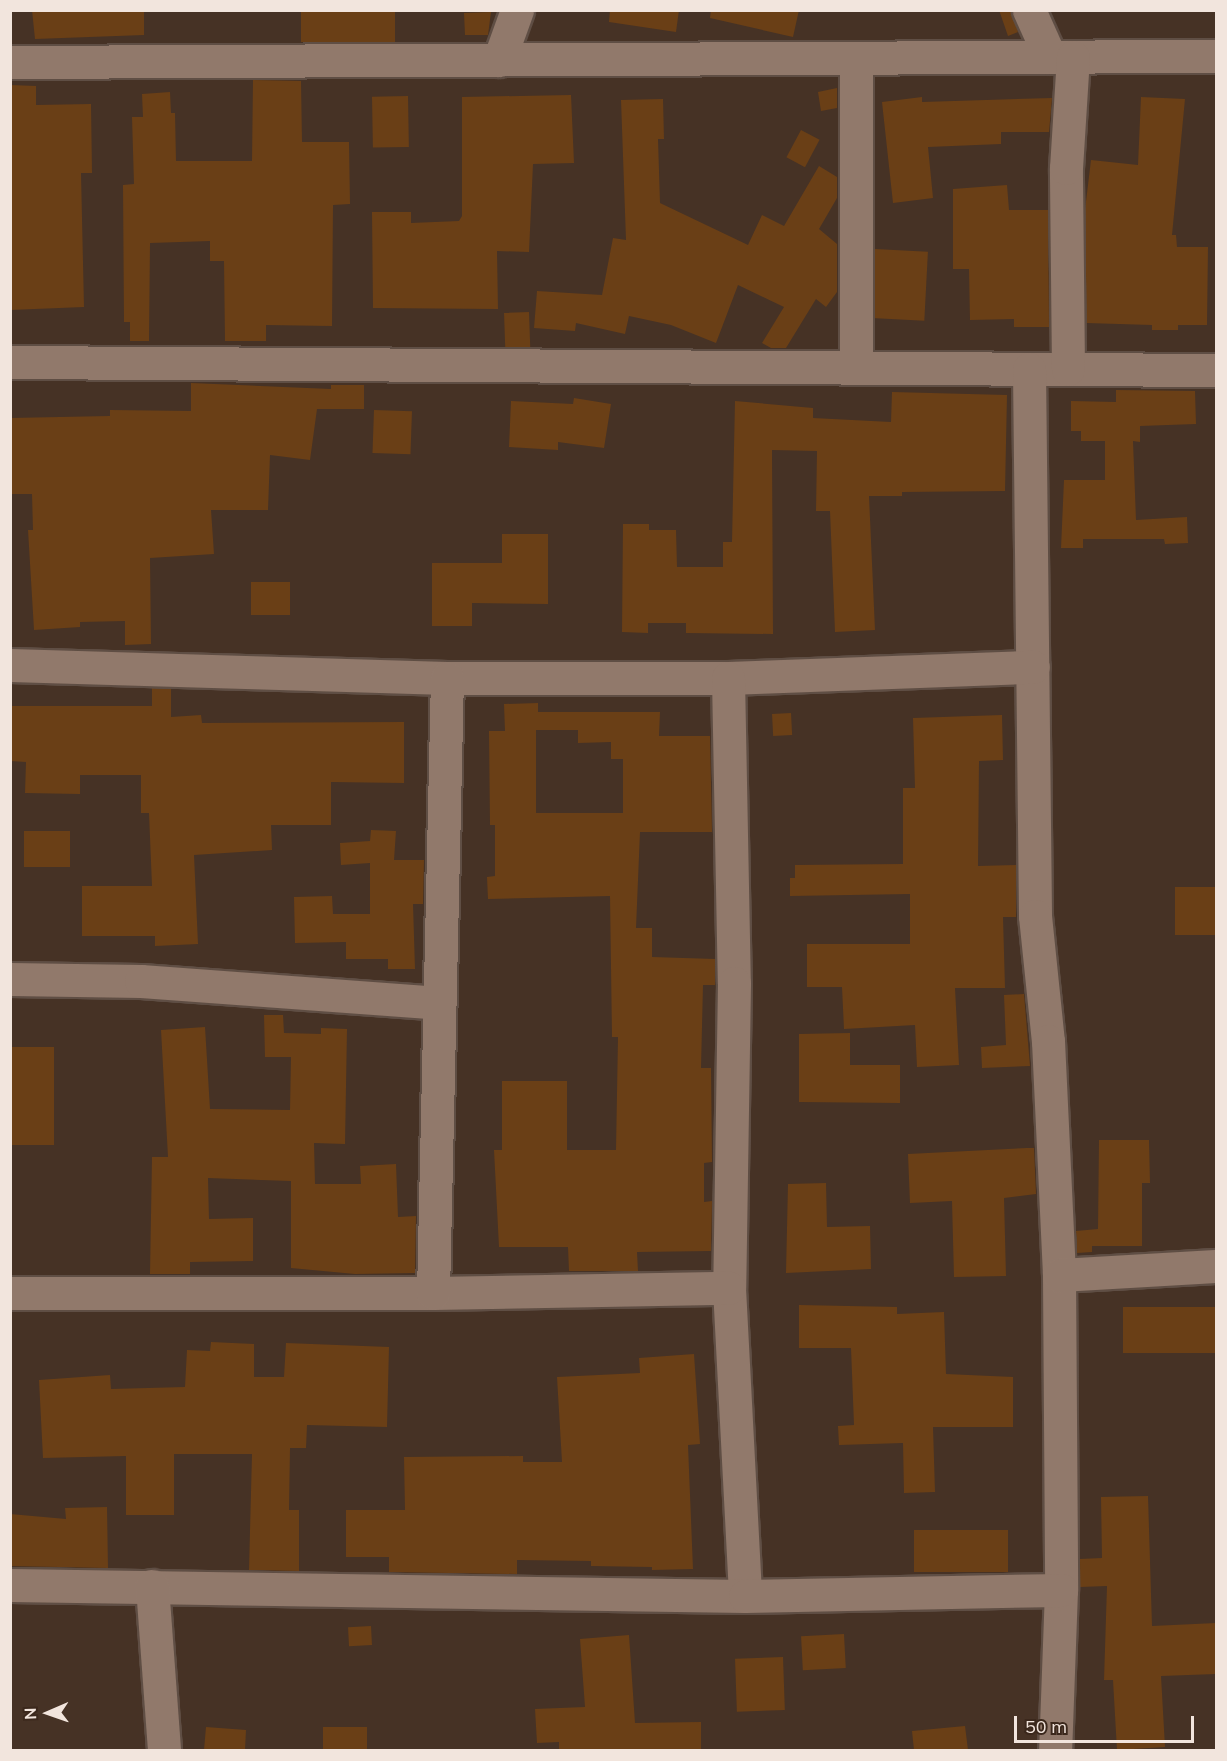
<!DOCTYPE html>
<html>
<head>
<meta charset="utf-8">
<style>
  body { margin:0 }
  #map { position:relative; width:1227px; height:1761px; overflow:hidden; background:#463225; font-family:Mulish,sans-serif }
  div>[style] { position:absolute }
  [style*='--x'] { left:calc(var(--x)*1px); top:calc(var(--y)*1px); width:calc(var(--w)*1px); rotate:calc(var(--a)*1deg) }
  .building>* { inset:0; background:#6a3f16; transform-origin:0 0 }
  .roads { filter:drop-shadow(2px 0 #5f4e44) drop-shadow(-2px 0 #5f4e44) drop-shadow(0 2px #5f4e44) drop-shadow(0 -2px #5f4e44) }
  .minor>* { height:33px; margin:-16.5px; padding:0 16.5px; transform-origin:16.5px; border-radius:16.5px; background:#91796b }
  span { translate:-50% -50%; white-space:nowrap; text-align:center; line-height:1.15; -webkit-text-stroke:6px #3b281c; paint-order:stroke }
  .frame { position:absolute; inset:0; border:12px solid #f2e5dd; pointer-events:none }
  .north { position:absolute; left:18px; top:1683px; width:60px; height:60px; -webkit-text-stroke:4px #3b281c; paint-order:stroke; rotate:268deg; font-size:16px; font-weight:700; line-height:24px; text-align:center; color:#f2e5dd }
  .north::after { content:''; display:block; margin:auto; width:21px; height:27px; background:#f2e5dd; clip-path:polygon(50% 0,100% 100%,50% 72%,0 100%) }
  .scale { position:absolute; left:1014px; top:1716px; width:180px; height:27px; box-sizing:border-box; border:3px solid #f2e5dd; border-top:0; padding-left:8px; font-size:18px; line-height:21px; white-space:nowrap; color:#f2e5dd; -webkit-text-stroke:4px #3b281c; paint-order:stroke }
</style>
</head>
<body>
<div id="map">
  <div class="building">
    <i style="clip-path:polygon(32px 10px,144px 10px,144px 35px,35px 39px)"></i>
    <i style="left:301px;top:10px;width:94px;height:32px"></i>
    <i style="clip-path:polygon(610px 10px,679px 10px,676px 32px,609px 22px)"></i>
    <i style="clip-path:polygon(711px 10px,799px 10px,793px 37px,710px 18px)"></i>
    <i style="clip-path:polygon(999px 10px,1011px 10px,1018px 32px,1008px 36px)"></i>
    <i style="clip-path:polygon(491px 12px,488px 35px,465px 35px,464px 13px)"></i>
    <i style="clip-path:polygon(253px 80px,301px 81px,302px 142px,349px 142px,350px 204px,333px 205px,332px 326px,266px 325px,266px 341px,225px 341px,224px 261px,210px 261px,210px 241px,150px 243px,149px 341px,130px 341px,130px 322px,124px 322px,123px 185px,134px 184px,132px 117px,143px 117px,142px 94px,170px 92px,171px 113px,175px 113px,176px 161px,252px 161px)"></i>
    <i style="clip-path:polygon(10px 85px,36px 86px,36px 105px,91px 104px,92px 173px,81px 173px,84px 307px,10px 310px)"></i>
    <i style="clip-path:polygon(837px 88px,837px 108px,821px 111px,818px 92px)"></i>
    <i style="clip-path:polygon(571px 95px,574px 163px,533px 164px,529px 252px,497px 251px,498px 309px,373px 308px,372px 212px,411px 212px,411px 223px,459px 221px,462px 216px,462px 97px)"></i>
    <i style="left:408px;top:96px;width:51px;height:36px;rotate:89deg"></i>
    <i style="clip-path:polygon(922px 97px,922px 102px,1052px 98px,1049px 132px,1001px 132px,1001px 144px,928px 147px,933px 198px,893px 203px,882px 102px)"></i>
    <i style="clip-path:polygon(1141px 97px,1185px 99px,1172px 235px,1176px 235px,1177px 247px,1208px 247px,1207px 325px,1178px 325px,1178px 330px,1152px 330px,1152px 325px,1086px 323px,1085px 210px,1091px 160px,1138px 165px)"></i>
    <i style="clip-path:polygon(663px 99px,664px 139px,658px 139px,660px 203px,748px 245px,762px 215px,784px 226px,819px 166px,837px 177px,837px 198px,819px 229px,837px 244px,837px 292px,826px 307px,816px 299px,786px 348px,771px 348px,762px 343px,784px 307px,738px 285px,716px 343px,671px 325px,629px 316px,625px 334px,576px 323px,575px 331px,534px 328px,537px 291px,602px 295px,613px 238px,626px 240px,621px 100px)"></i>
    <i style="left:801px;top:130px;width:21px;height:31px;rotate:28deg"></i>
    <i style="clip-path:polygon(1007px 185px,1009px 210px,1048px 210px,1049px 327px,1014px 327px,1014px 319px,970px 320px,969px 269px,953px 269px,953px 189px)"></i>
    <i style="left:875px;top:249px;width:53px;height:69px;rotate:3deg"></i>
    <i style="left:529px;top:312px;width:35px;height:25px;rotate:88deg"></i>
    <i style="clip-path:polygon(191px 383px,331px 389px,331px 385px,364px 385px,364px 409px,317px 409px,310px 460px,270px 455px,268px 510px,211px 510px,214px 554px,150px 558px,151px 644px,125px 645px,125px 621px,80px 622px,80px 627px,34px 630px,28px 530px,33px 530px,32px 494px,10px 494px,10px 418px,110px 416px,110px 410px,191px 411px)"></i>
    <i style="clip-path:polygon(1116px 390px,1195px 391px,1196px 424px,1140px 426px,1140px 442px,1133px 441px,1136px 520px,1187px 517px,1188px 543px,1165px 544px,1164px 539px,1083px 539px,1083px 548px,1061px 548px,1064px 480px,1105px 480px,1105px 441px,1081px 441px,1081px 431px,1071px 431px,1071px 401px,1116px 402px)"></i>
    <i style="clip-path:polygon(892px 392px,1007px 395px,1005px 491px,902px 492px,902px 496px,869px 496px,875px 630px,835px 632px,830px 511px,816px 511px,817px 451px,772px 450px,773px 634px,686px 633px,686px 623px,648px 623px,648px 633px,622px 632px,623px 524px,649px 524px,649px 530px,676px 530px,677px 567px,723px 567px,723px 542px,732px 542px,735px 401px,813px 408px,813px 418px,891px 422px)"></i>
    <i style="clip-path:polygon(574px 398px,611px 404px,604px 448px,558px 442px,558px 450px,509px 447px,511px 401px,573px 404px)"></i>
    <i style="left:374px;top:410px;width:38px;height:43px;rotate:2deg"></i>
    <i style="clip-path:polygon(502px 534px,548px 534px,548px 604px,472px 603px,472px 626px,432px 626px,432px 563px,502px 563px)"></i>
    <i style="left:251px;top:582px;width:39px;height:33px"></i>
    <i style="clip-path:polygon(152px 688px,171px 689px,171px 717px,201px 715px,202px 723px,404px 722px,404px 783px,331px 782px,331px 825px,271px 825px,272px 850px,194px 855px,198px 944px,155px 946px,155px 936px,82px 936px,82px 886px,152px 886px,149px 813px,141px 813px,141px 775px,80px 775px,80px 794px,25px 793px,26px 762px,10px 761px,10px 706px,152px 706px)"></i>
    <i style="clip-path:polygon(evenodd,538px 703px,538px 712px,660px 712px,659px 736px,710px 736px,712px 832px,640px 832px,636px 928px,652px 928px,652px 957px,715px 959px,715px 985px,703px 985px,701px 1068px,711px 1068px,712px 1162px,704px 1163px,704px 1202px,712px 1201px,711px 1251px,637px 1252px,638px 1271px,569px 1271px,568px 1247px,499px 1247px,494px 1150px,502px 1150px,502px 1081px,567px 1081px,567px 1150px,616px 1150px,618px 1037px,612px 1037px,610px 896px,488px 899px,487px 877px,495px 876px,495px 825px,490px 825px,489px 731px,505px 731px,504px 704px,538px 703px,536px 730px,578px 730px,578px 743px,611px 742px,611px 759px,623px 759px,623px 813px,536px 813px,536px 730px)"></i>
    <i style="left:791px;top:713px;width:22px;height:19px;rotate:87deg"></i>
    <i style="clip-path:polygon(1002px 715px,1003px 760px,979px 761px,978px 866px,1016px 865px,1016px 917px,1003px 917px,1005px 988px,955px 988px,959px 1065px,917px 1067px,915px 1025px,844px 1029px,842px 987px,807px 987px,807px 944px,910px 944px,910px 894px,790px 896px,790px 878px,795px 878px,795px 865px,903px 864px,903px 788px,915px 788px,913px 718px)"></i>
    <i style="clip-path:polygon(371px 830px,396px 831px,394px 860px,424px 860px,423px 904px,413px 904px,415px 969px,388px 969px,388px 959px,346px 959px,346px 942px,295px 943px,294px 897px,332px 896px,333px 914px,370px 914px,370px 863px,341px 865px,340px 843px,370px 841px)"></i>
    <i style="left:24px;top:831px;width:46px;height:36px"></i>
    <i style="left:1216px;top:887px;width:48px;height:41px;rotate:90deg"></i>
    <i style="clip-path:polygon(1024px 994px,1030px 1066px,982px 1068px,981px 1047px,1006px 1045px,1004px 995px)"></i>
    <i style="clip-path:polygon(264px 1015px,283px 1015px,284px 1033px,321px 1034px,321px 1028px,347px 1029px,345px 1144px,314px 1143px,315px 1184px,361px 1184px,360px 1166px,396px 1164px,398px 1217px,416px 1216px,415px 1273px,355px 1274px,291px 1268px,291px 1181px,208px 1178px,209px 1219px,253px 1218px,253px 1261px,190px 1262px,190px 1274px,150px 1274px,152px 1157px,168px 1157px,161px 1030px,205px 1027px,210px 1109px,290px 1110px,291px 1057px,265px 1057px)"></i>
    <i style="clip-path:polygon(850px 1033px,850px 1065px,900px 1065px,900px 1103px,799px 1102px,799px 1034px)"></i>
    <i style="left:10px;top:1047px;width:44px;height:98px"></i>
    <i style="clip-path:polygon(1099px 1140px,1149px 1140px,1150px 1183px,1142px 1183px,1142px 1246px,1092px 1246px,1092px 1252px,1077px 1253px,1076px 1231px,1098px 1229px)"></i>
    <i style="clip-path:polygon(1027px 1148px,1034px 1148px,1036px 1194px,1004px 1198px,1006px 1276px,954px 1277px,952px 1201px,910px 1203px,908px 1154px)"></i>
    <i style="clip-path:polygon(826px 1183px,827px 1227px,870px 1226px,871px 1269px,786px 1273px,788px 1184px)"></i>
    <i style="clip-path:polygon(799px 1305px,897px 1307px,897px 1314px,944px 1312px,946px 1374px,1013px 1377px,1013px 1427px,933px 1427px,935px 1492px,904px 1493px,903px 1443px,839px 1445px,838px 1426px,854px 1425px,851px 1348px,799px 1348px)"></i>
    <i style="left:1216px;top:1307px;width:46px;height:93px;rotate:90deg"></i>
    <i style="clip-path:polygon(211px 1342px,254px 1344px,254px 1377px,284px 1377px,286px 1343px,389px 1347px,387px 1427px,307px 1425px,306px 1448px,290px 1448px,289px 1510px,299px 1510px,299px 1571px,249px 1570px,252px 1454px,174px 1454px,174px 1515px,126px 1515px,126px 1456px,43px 1458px,39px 1380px,110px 1375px,111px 1389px,185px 1387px,187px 1350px,210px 1351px)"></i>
    <i style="clip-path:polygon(694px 1354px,700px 1444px,688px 1445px,693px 1569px,652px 1570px,652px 1567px,591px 1566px,591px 1561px,517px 1560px,517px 1574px,389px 1572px,389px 1557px,346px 1557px,346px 1510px,405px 1510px,404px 1457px,523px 1456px,523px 1462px,562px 1462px,557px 1377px,640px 1373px,639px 1358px)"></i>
    <i style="clip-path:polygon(1148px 1496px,1152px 1626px,1216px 1623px,1216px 1674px,1161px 1676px,1165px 1747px,1117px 1750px,1113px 1680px,1104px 1680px,1107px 1586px,1080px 1587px,1080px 1559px,1102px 1558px,1101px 1497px)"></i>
    <i style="clip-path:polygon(107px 1507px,108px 1568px,10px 1566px,10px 1514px,66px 1519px,65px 1508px)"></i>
    <i style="left:1008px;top:1530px;width:42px;height:94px;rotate:90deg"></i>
    <i style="left:371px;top:1626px;width:19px;height:23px;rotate:87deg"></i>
    <i style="left:844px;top:1634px;width:34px;height:43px;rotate:87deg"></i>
    <i style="clip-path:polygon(629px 1635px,635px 1723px,701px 1722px,701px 1750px,559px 1750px,559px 1742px,537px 1743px,535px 1709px,585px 1707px,580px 1639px)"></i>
    <i style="left:783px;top:1657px;width:53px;height:48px;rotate:88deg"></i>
    <i style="clip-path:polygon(965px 1726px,968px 1750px,914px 1750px,912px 1731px)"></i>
    <i style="clip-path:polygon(206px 1727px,246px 1730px,245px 1750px,204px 1750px)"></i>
    <i style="left:323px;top:1727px;width:44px;height:23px"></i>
  </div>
  <div class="roads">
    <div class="minor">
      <i style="--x:1029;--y:10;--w:51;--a:65.9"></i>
      <i style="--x:856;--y:58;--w:310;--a:90"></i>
      <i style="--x:499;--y:60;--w:53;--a:-70.2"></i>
      <i style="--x:10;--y:62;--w:1206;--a:-0.29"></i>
      <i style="--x:10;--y:362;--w:1206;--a:0.38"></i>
      <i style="--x:1029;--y:369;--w:547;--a:89.37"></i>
      <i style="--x:1035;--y:916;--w:126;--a:84.1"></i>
      <i style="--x:1048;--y:1041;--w:234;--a:87.3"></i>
      <i style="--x:1059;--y:1275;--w:315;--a:89.6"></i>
      <i style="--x:1061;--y:1590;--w:160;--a:92.1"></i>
      <i style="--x:1068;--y:369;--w:201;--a:-90.6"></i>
      <i style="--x:1066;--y:168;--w:111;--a:-86.4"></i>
      <i style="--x:10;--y:665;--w:437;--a:1.7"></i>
      <i style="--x:447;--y:678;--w:281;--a:0"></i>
      <i style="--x:728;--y:678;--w:305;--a:-2.1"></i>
      <i style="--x:728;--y:678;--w:305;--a:88.9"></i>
      <i style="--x:734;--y:983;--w:305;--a:90.9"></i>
      <i style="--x:729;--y:1288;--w:308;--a:87"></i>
      <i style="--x:10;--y:979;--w:131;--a:0.9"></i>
      <i style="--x:141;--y:981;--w:299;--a:4.2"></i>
      <i style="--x:1059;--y:1275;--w:157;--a:-3.3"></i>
      <i style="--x:10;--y:1293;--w:423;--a:0"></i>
      <i style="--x:433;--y:1293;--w:296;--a:-1"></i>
      <i style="--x:433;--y:1293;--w:615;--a:-88.7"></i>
      <i style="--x:10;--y:1585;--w:735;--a:0.86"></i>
      <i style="--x:745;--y:1596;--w:316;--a:-1.1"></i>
      <i style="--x:152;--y:1586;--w:164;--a:85.8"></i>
    </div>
  </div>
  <div class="frame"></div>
  <div class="north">N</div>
  <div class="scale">50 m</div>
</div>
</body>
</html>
